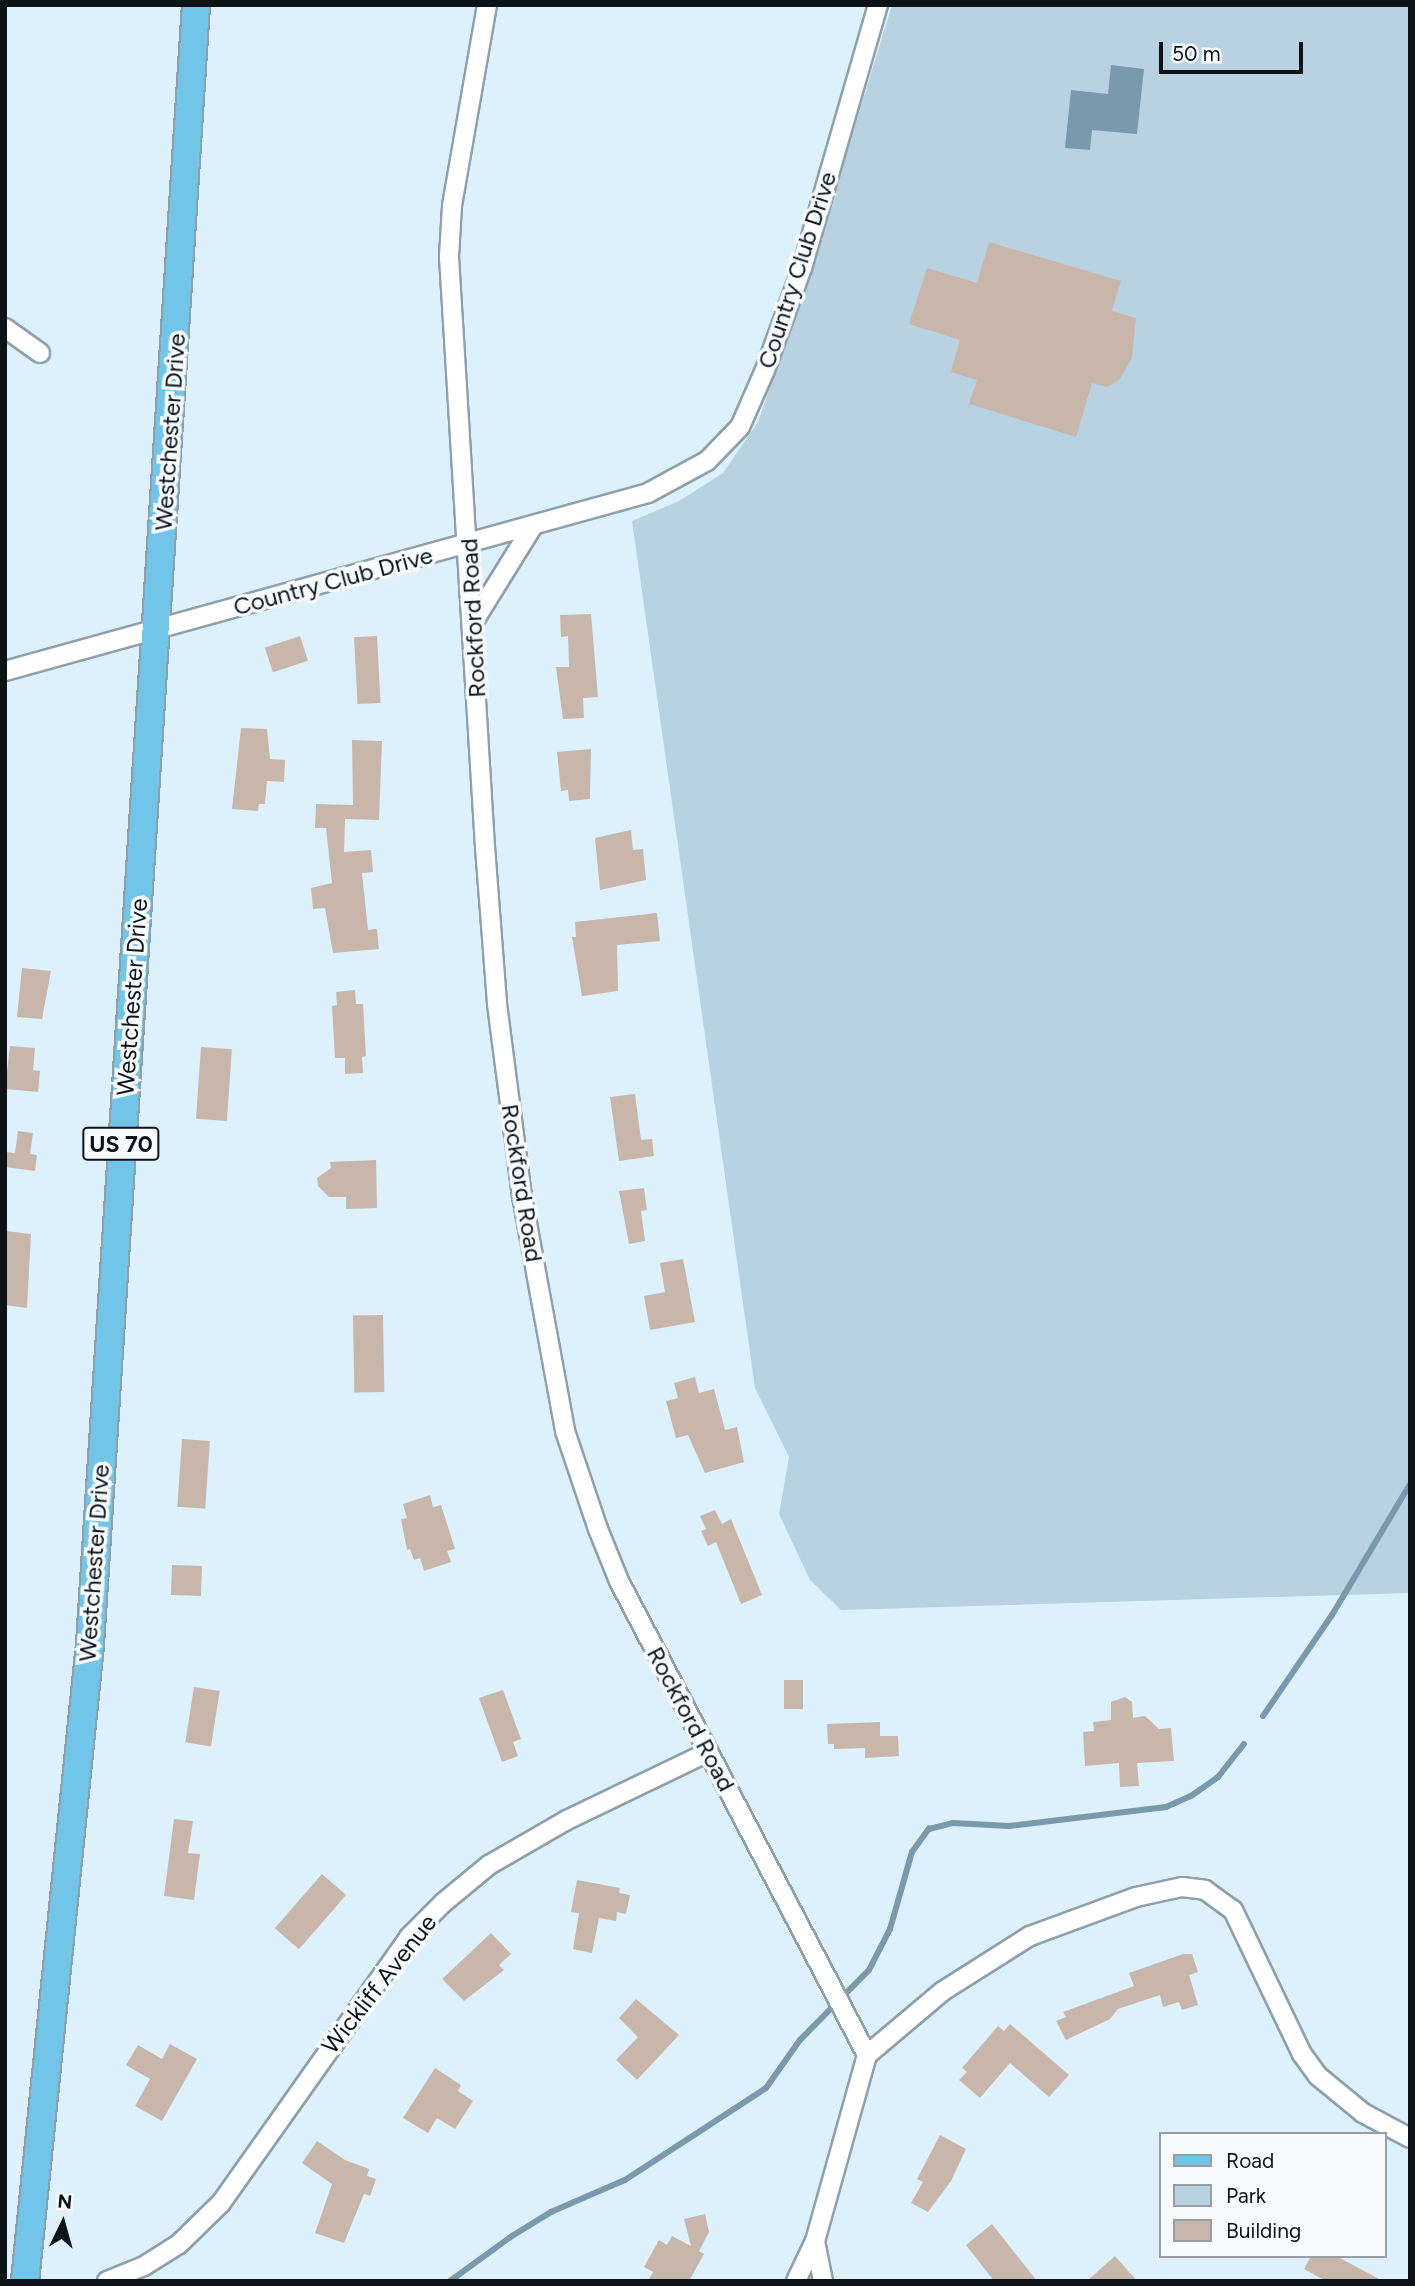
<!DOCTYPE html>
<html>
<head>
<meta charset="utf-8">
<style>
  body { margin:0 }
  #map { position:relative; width:1415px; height:2286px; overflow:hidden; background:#ddf1fd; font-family:Figtree,sans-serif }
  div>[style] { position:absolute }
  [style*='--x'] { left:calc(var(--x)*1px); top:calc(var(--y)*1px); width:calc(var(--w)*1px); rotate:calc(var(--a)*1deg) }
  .green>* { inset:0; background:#b8d2e1 }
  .water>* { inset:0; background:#7a99ab }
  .stream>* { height:6px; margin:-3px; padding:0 3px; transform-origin:3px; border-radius:3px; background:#7a99ab }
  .building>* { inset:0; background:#c8b6aa; transform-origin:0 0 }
  .roads { filter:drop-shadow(2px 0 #8da0ab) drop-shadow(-2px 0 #8da0ab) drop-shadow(0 2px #8da0ab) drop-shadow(0 -2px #8da0ab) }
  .street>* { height:18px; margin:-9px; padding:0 9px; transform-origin:9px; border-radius:9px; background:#fff }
  .primary>* { height:26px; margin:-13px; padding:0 13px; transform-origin:13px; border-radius:13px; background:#70c5e8 }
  span { translate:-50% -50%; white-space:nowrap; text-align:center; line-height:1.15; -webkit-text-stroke:7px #f7fbfe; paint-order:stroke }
  .shield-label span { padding:2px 5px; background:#f7fbfe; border:2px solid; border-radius:5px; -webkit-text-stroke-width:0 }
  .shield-label { font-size:23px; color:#0c1317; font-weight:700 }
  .street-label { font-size:24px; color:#0c1317 }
  .frame { position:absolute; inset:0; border:7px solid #0c1317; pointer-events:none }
  .legend { position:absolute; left:1159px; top:2132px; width:228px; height:126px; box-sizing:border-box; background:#f7fbfe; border:2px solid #999ea2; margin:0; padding:9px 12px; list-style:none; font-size:21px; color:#0c1317 }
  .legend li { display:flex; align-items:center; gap:14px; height:35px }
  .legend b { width:35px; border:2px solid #999ea2 }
  .north { position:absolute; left:28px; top:2188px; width:70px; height:70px; -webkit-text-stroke:5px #f7fbfe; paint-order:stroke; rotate:5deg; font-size:19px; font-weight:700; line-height:28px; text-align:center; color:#0c1317 }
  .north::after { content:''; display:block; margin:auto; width:24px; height:32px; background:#0c1317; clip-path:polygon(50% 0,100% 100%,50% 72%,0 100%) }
  .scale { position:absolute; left:1159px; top:42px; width:144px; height:32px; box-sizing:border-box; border:4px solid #0c1317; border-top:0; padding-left:9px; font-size:21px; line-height:24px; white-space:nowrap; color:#0c1317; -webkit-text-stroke:5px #f7fbfe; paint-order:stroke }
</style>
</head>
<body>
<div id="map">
  <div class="green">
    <i style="clip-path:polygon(892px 5px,1410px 5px,1410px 1593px,841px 1610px,810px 1580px,779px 1514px,789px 1457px,755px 1388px,632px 521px,679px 501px,723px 473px,758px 422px,813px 262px)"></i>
  </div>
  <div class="water">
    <i style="clip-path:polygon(1111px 65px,1144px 69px,1137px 134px,1092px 130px,1090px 150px,1065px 148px,1071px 90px,1108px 94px)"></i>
  </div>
  <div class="stream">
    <i style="--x:1263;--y:1716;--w:122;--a:-55.7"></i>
    <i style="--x:1332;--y:1615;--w:152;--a:-59.2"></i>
    <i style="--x:450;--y:2281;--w:77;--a:-36"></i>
    <i style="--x:512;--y:2236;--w:46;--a:-31.6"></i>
    <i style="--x:551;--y:2212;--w:81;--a:-23.4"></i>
    <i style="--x:625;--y:2180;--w:168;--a:-33.1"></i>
    <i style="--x:766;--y:2088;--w:59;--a:-54.7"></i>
    <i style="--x:800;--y:2040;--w:98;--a:-45.4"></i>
    <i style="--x:869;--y:1970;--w:46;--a:-62.9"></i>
    <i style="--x:890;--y:1929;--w:80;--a:-74.1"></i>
    <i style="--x:912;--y:1852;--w:29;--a:-54"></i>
    <i style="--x:929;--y:1829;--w:25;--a:-14"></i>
    <i style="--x:953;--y:1823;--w:56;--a:3.1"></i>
    <i style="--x:1009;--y:1826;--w:158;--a:-6.9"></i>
    <i style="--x:1166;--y:1807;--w:27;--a:-24"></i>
    <i style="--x:1191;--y:1796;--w:33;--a:-35"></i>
    <i style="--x:1218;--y:1777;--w:42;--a:-51.8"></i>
  </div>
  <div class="building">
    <i style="clip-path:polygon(989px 242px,1121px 281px,1112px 311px,1136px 318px,1132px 358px,1119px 380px,1107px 387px,1092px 383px,1076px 437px,969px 404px,977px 380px,951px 372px,960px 340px,909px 324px,927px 268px,977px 283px)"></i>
    <i style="clip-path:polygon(591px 614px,598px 697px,583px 698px,584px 718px,563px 719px,556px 667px,569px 667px,568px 636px,561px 637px,560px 615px)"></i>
    <i style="left:300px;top:636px;width:26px;height:37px;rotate:72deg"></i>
    <i style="left:377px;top:636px;width:67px;height:23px;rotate:87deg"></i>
    <i style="clip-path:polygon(241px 728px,267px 729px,270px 759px,285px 760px,284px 782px,267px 781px,265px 804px,259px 804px,258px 811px,232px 809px)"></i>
    <i style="clip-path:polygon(352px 740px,382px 741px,379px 820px,345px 819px,344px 852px,371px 850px,373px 872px,362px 873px,368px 930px,377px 929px,379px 949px,333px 953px,325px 908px,313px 909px,311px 888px,332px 883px,326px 828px,315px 828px,316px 804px,353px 805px)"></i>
    <i style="clip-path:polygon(591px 749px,590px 799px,569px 801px,568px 790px,561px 791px,557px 752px)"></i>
    <i style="clip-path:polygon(631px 830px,633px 850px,643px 849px,646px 880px,600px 890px,595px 838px)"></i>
    <i style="clip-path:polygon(657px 913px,660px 941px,617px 945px,618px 991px,582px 996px,572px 937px,576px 937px,575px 922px)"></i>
    <i style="clip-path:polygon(22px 968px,51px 971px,42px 1019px,17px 1017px)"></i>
    <i style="clip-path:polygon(355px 990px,356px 1004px,363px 1004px,366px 1056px,362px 1057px,363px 1073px,345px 1074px,345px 1058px,335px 1058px,332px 1006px,337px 1005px,336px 992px)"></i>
    <i style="clip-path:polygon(10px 1046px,35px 1048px,33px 1070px,40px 1071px,38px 1092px,5px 1089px)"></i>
    <i style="left:201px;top:1047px;width:31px;height:72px;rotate:4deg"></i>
    <i style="clip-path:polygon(635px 1094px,641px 1140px,652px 1139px,654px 1156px,619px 1161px,610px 1097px)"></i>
    <i style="clip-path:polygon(18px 1131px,33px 1133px,30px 1154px,37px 1155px,35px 1171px,5px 1167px,5px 1152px,15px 1153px)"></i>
    <i style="clip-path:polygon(376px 1160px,377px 1208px,346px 1209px,346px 1197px,329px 1197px,318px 1186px,317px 1178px,331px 1168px,330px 1162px)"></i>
    <i style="clip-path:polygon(644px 1188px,647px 1210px,641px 1211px,645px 1241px,629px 1244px,619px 1191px)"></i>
    <i style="clip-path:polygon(5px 1231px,31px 1234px,27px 1308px,5px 1305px)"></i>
    <i style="clip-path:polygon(683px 1259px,695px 1322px,650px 1330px,644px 1296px,665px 1292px,660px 1263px)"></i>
    <i style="left:383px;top:1315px;width:77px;height:30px;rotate:89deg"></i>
    <i style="clip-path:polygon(695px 1377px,699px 1393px,714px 1389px,725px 1430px,737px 1427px,744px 1462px,705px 1473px,688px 1435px,676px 1438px,666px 1401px,678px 1398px,674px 1383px)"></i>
    <i style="left:182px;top:1439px;width:28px;height:68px;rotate:4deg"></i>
    <i style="clip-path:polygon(430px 1495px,433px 1507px,441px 1505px,455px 1549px,447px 1551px,451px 1562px,424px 1571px,420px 1558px,414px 1560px,410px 1549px,407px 1550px,401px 1519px,407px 1518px,403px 1504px)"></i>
    <i style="clip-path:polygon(715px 1510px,722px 1524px,731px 1519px,762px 1595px,741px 1604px,716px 1542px,708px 1546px,701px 1531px,706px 1529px,700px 1516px)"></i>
    <i style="left:172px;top:1565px;width:30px;height:30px;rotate:2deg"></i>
    <i style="left:784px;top:1680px;width:19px;height:29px"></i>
    <i style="left:194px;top:1687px;width:26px;height:56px;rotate:9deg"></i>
    <i style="clip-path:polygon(503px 1690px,521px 1739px,513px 1742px,518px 1756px,502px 1762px,479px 1698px)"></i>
    <i style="clip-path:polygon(1125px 1697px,1132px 1702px,1133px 1718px,1145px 1716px,1159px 1729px,1171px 1728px,1174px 1761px,1137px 1763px,1139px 1786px,1120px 1787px,1119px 1763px,1085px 1766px,1083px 1732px,1094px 1731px,1093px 1722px,1111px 1720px,1111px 1702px)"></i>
    <i style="clip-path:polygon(880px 1722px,880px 1736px,898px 1736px,899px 1756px,865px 1758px,865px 1748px,834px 1749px,834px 1744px,828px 1744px,827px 1724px)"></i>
    <i style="clip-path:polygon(174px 1819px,193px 1821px,188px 1853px,200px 1854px,194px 1900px,164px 1896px)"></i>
    <i style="left:322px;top:1874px;width:32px;height:72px;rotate:41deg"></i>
    <i style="clip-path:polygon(577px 1880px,620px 1888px,619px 1893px,630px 1895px,626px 1914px,617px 1912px,616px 1921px,599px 1918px,592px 1953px,573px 1949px,579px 1913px,571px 1912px)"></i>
    <i style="clip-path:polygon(491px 1933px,511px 1954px,499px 1965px,504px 1970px,464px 2001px,442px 1979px)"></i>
    <i style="clip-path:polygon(1183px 1954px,1192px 1954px,1198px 1972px,1189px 1975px,1198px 2005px,1182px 2010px,1179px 2002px,1163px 2007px,1160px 1995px,1118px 2009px,1110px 2019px,1066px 2040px,1056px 2021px,1066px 2017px,1063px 2012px,1134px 1986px,1129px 1973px)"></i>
    <i style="clip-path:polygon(636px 1999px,679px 2035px,637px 2080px,616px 2060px,638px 2037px,619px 2018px)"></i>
    <i style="clip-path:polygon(1010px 2024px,1069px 2075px,1049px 2097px,1010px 2063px,980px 2098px,959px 2080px,967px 2072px,962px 2068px,998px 2026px,1004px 2031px)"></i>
    <i style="clip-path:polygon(170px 2044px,197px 2059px,162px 2121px,135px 2106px,150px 2079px,126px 2065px,138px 2045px,162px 2059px)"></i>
    <i style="clip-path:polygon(435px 2068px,461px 2085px,458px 2091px,473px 2101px,455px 2129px,437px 2118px,428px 2133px,403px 2118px)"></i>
    <i style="clip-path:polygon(940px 2135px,966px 2149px,951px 2181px,928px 2212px,911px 2203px,923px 2182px,917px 2179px)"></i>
    <i style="clip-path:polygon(317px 2141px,345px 2160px,369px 2169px,367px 2176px,376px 2179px,370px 2196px,364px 2194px,344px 2243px,315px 2233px,332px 2184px,302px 2163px)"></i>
    <i style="clip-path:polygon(705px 2214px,709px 2232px,699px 2251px,704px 2254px,689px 2281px,648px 2281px,653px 2272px,644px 2267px,659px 2240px,667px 2245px,672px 2236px,691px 2246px,684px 2219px)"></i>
    <i style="clip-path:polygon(992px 2224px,1037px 2281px,994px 2281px,966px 2245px)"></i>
    <i style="clip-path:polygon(1115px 2256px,1137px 2281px,1087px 2281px)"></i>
    <i style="clip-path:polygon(1311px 2256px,1336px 2256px,1383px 2281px,1326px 2281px,1304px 2269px)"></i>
  </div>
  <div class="roads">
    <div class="street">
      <i style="--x:487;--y:5;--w:204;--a:99.9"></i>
      <i style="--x:452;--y:206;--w:51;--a:93.4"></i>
      <i style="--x:449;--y:257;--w:591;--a:86.51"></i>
      <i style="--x:485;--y:847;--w:157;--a:85.6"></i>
      <i style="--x:497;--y:1004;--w:194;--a:82.6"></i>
      <i style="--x:522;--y:1196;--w:239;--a:79.6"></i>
      <i style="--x:565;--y:1431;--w:103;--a:71.4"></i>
      <i style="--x:598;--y:1529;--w:56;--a:68"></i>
      <i style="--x:619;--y:1581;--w:535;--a:62.38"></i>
      <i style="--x:867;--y:2055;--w:193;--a:105.6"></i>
      <i style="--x:815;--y:2241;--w:44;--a:115.4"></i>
      <i style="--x:5;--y:328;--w:43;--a:35.5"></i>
      <i style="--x:474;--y:621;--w:112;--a:-58.2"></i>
      <i style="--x:5;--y:671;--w:667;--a:-15.47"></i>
      <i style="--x:648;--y:493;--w:67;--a:-28.5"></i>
      <i style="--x:707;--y:461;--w:47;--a:-45.9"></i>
      <i style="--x:740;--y:427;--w:62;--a:-66.3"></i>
      <i style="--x:765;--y:370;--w:109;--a:-70.1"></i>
      <i style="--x:802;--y:268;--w:274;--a:-73.9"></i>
      <i style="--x:867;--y:2055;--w:99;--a:-40.1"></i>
      <i style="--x:943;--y:1991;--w:103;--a:-32.3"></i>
      <i style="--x:1030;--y:1936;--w:113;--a:-20.2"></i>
      <i style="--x:1136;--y:1897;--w:47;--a:-12.3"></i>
      <i style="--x:1182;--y:1887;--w:23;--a:7"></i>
      <i style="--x:1205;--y:1890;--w:34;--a:36"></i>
      <i style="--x:1233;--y:1910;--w:160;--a:64.4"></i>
      <i style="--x:1302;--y:2054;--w:27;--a:54"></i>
      <i style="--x:1318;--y:2076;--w:58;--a:39.4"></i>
      <i style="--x:1363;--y:2113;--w:53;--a:28"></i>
      <i style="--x:815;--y:2241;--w:41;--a:78.7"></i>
      <i style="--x:107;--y:2281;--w:40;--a:-22"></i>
      <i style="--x:144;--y:2266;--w:41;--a:-32.2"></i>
      <i style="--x:179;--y:2244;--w:59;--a:-44.3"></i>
      <i style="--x:221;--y:2203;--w:326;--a:-54.7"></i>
      <i style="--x:409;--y:1937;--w:48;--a:-45"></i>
      <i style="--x:443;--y:1903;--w:60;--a:-39.6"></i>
      <i style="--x:489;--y:1865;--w:90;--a:-30"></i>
      <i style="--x:567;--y:1820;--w:157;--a:-25.7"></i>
    </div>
    <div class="primary">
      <i style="--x:25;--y:2281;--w:640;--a:-84.17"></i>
      <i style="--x:90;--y:1644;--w:1642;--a:-86.3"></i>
    </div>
  </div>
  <div class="shield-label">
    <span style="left:121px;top:1144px">US 70</span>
  </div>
  <div class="street-label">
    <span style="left:797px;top:270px;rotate:-72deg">Country Club Drive</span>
    <span style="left:170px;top:432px;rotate:-86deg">Westchester Drive</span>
    <span style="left:333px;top:581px;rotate:-15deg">Country Club Drive</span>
    <span style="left:473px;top:618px;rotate:-93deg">Rockford Road</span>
    <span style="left:132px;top:997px;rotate:-86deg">Westchester Drive</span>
    <span style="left:522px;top:1183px;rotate:81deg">Rockford Road</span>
    <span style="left:94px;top:1563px;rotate:-86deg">Westchester Drive</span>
    <span style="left:691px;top:1719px;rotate:62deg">Rockford Road</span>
    <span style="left:379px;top:1984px;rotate:-52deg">Wickliff Avenue</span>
  </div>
  <div class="frame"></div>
  <ul class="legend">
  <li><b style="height:9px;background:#70c5e8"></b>Road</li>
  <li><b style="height:19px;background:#b8d2e1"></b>Park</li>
  <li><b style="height:19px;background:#c8b6aa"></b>Building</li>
  </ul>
  <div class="north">N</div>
  <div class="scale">50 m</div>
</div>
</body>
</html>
